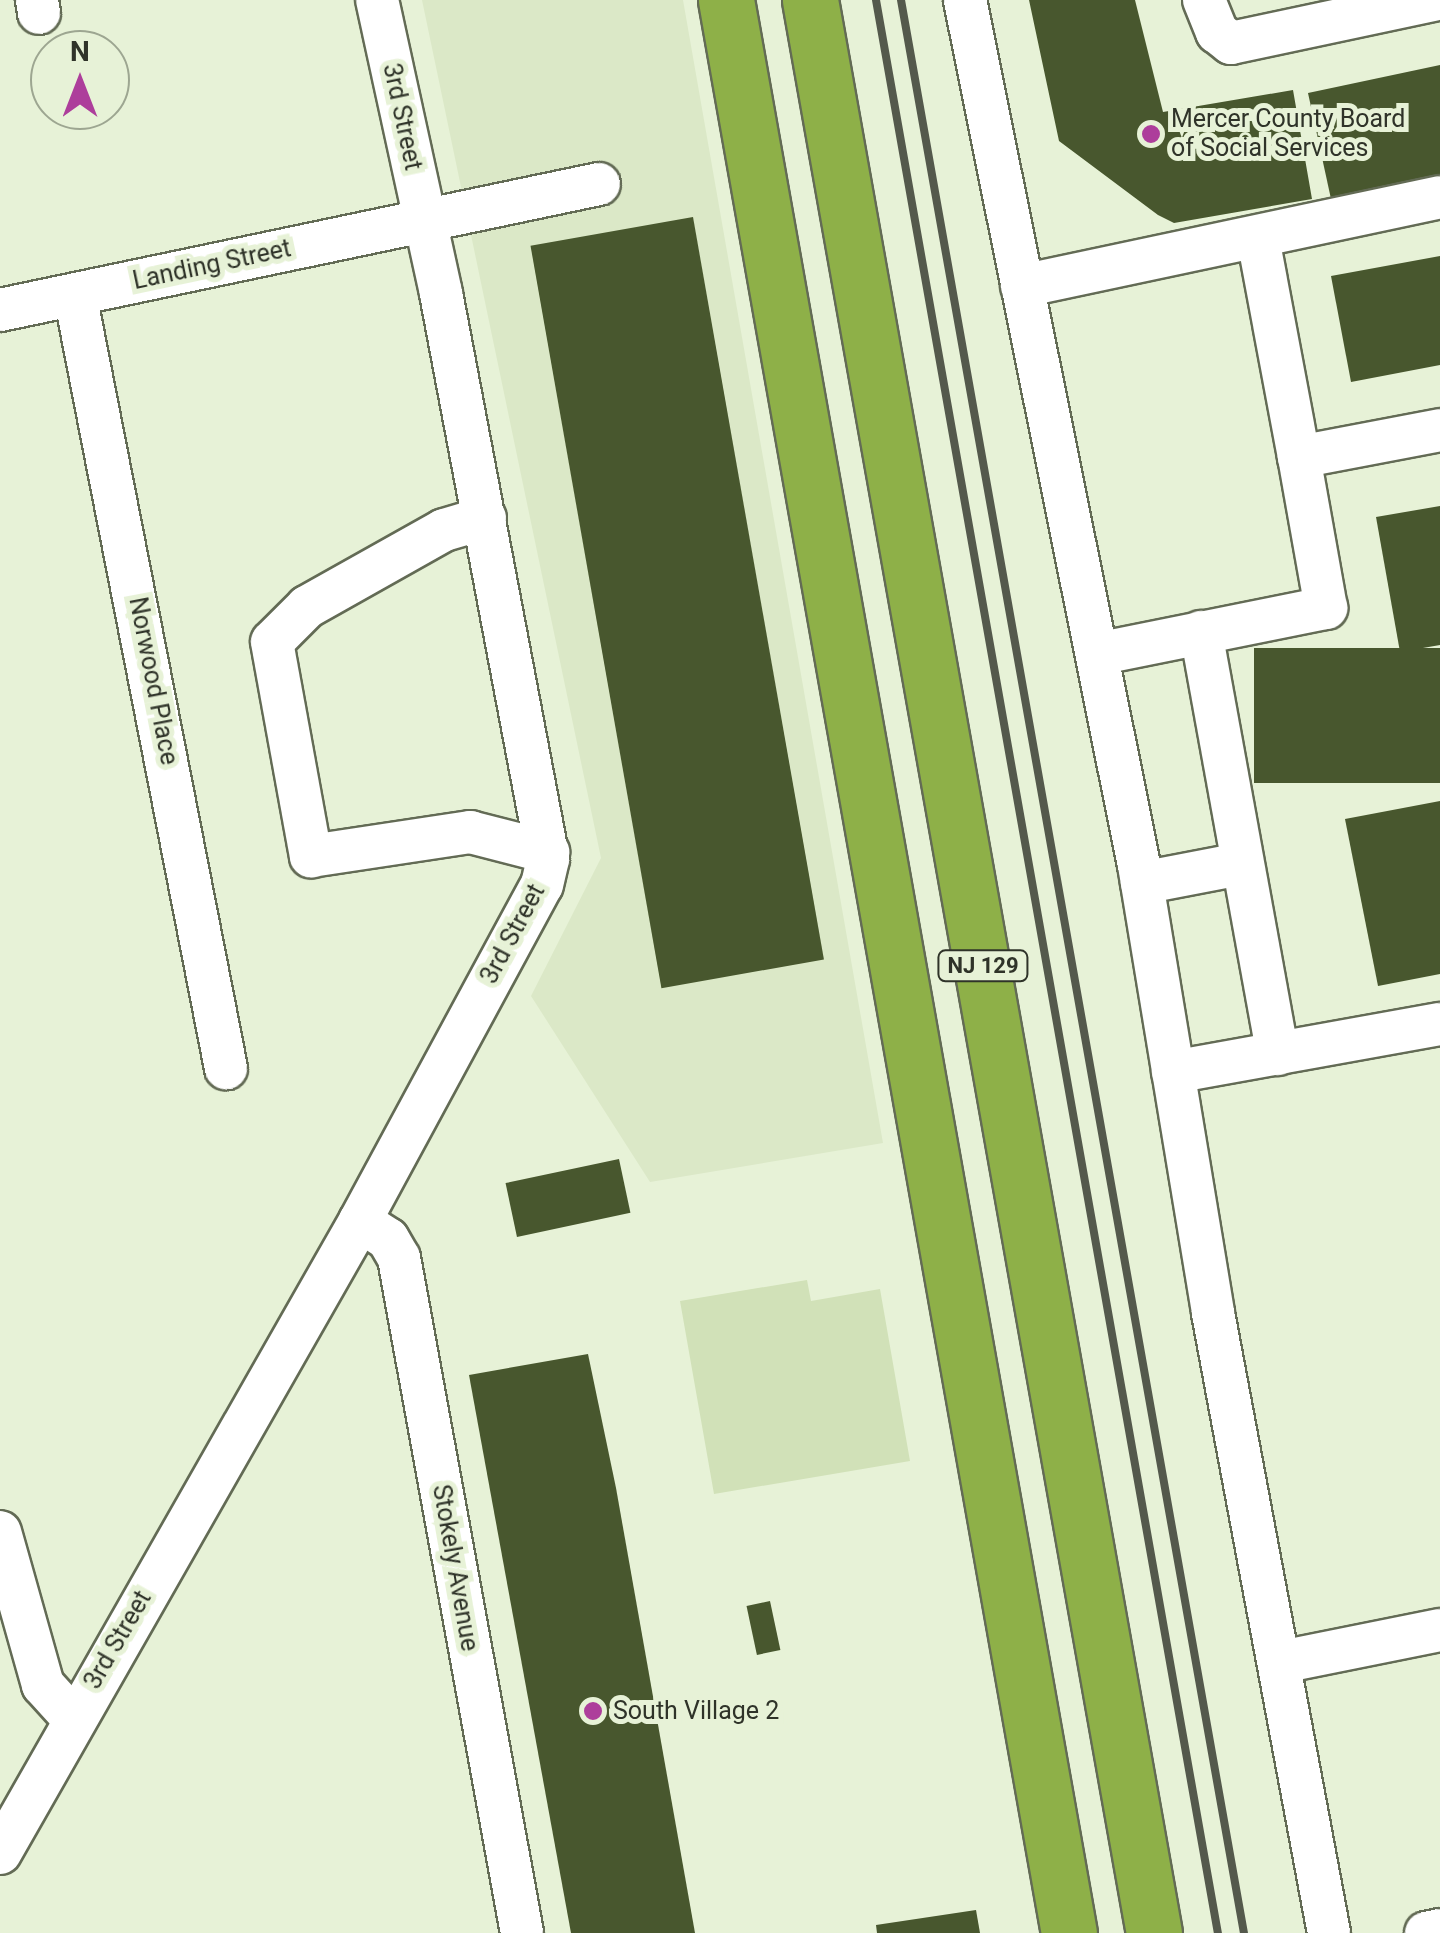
<!DOCTYPE html>
<html>
<head>
<meta charset="utf-8">
<style>
  body { margin:0 }
  #map { position:relative; width:1440px; height:1933px; overflow:hidden; background:#e7f2d7; font-family:Roboto,sans-serif }
  div>[style] { position:absolute }
  [style*='--x'] { left:calc(var(--x)*1px); top:calc(var(--y)*1px); width:calc(var(--w)*1px); rotate:calc(var(--a)*1deg) }
  .built>* { inset:0; background:#dbe8c7 }
  .green>* { inset:0; background:#d1e1b8 }
  .building>* { inset:0; background:#48572e; transform-origin:0 0 }
  .roads { filter:drop-shadow(2px 0 #636b55) drop-shadow(-2px 0 #636b55) drop-shadow(0 2px #636b55) drop-shadow(0 -2px #636b55) }
  .minor>* { height:42px; margin:-21px; padding:0 21px; transform-origin:21px; border-radius:21px; background:#fff }
  .highway>* { height:55px; margin:-27.5px; padding:0 27.5px; transform-origin:27.5px; border-radius:27.5px; background:#8eb048 }
  .rail>* { height:8px; margin:-4px; padding:0 4px; transform-origin:4px; border-radius:4px; background:#54594c }
  .dots>* { width:28px; height:28px; translate:-50% -50%; box-sizing:border-box; border:5px solid #e7f2d7; border-radius:50% }
  span { translate:-50% -50%; white-space:nowrap; text-align:center; line-height:1.15; -webkit-text-stroke:10px #e7f2d7; paint-order:stroke }
  .shield-label span { padding:2px 8px; background:#e7f2d7; border:2px solid; border-radius:8px; -webkit-text-stroke-width:0 }
  .shield-label { font-size:22px; color:#2f3329; font-weight:700 }
  .street-label { font-size:25px; color:#2f3329 }
  .poi-label { font-size:25px; color:#2f3329 }
  .left { translate:0 -50%; text-align:left }
  .north { position:absolute; left:30px; top:30px; width:100px; height:100px; box-sizing:border-box; background:#e7f2d7; border:2px solid #9da691; border-radius:50%; rotate:0deg; font-size:28px; font-weight:700; line-height:40px; text-align:center; color:#2f3329 }
  .north::after { content:''; display:block; margin:auto; width:35px; height:45px; background:#ad3e9b; clip-path:polygon(50% 0,100% 100%,50% 72%,0 100%) }
</style>
</head>
<body>
<div id="map">
  <div class="built">
    <i style="clip-path:polygon(422px 0,683px 0,883px 1143px,650px 1182px,531px 996px,601px 858px)"></i>
  </div>
  <div class="green">
    <i style="clip-path:polygon(807px 1280px,811px 1301px,880px 1289px,910px 1461px,714px 1494px,680px 1301px)"></i>
  </div>
  <div class="building">
    <i style="clip-path:polygon(1029px 0,1135px 0,1163px 112px,1293px 90px,1312px 199px,1174px 223px,1158px 215px,1059px 141px)"></i>
    <i style="clip-path:polygon(1440px 65px,1440px 175px,1331px 199px,1308px 93px)"></i>
    <i style="left:693px;top:217px;width:754px;height:165px;rotate:80deg"></i>
    <i style="clip-path:polygon(1440px 256px,1440px 365px,1351px 382px,1331px 276px)"></i>
    <i style="clip-path:polygon(1440px 506px,1440px 645px,1400px 652px,1376px 517px)"></i>
    <i style="left:1440px;top:648px;width:135px;height:186px;rotate:90deg"></i>
    <i style="clip-path:polygon(1440px 801px,1440px 974px,1378px 986px,1345px 819px)"></i>
    <i style="left:619px;top:1159px;width:55px;height:116px;rotate:78deg"></i>
    <i style="clip-path:polygon(588px 1354px,616px 1488px,695px 1933px,571px 1933px,469px 1375px)"></i>
    <i style="left:770px;top:1601px;width:50px;height:24px;rotate:78deg"></i>
    <i style="clip-path:polygon(976px 1910px,980px 1933px,877px 1933px,876px 1925px)"></i>
  </div>
  <div class="roads">
    <div class="minor">
      <i style="--x:37;--y:0;--w:13;--a:81"></i>
      <i style="--x:965;--y:0;--w:882;--a:78.63"></i>
      <i style="--x:1139;--y:865;--w:454;--a:80.6"></i>
      <i style="--x:1213;--y:1313;--w:631;--a:79.4"></i>
      <i style="--x:1204;--y:0;--w:35;--a:68"></i>
      <i style="--x:1217;--y:32;--w:18;--a:38"></i>
      <i style="--x:1231;--y:43;--w:208;--a:-12"></i>
      <i style="--x:1258;--y:238;--w:223;--a:79.4"></i>
      <i style="--x:1299;--y:457;--w:144;--a:-10.8"></i>
      <i style="--x:1022;--y:286;--w:427;--a:-12"></i>
      <i style="--x:75;--y:295;--w:788;--a:78.95"></i>
      <i style="--x:0;--y:310;--w:612;--a:-11.88"></i>
      <i style="--x:485;--y:518;--w:43;--a:163.7"></i>
      <i style="--x:444;--y:530;--w:157;--a:150.7"></i>
      <i style="--x:307;--y:607;--w:49;--a:135"></i>
      <i style="--x:272;--y:642;--w:218;--a:79.7"></i>
      <i style="--x:311;--y:856;--w:161;--a:-8.6"></i>
      <i style="--x:470;--y:832;--w:81;--a:14.4"></i>
      <i style="--x:1201;--y:632;--w:429;--a:79.7"></i>
      <i style="--x:1097;--y:654;--w:234;--a:-11.4"></i>
      <i style="--x:1326;--y:608;--w:153;--a:-100.1"></i>
      <i style="--x:1142;--y:883;--w:101;--a:-10.9"></i>
      <i style="--x:1173;--y:1072;--w:271;--a:-10.2"></i>
      <i style="--x:360;--y:1221;--w:33;--a:33"></i>
      <i style="--x:388;--y:1239;--w:22;--a:60"></i>
      <i style="--x:399;--y:1258;--w:686;--a:79.67"></i>
      <i style="--x:0;--y:1532;--w:159;--a:74.3"></i>
      <i style="--x:43;--y:1685;--w:45;--a:47.7"></i>
      <i style="--x:1281;--y:1662;--w:162;--a:-11.4"></i>
      <i style="--x:0;--y:1853;--w:727;--a:-60.33"></i>
      <i style="--x:360;--y:1221;--w:382;--a:-61.6"></i>
      <i style="--x:542;--y:885;--w:27;--a:-77"></i>
      <i style="--x:548;--y:859;--w:576;--a:-100.71"></i>
      <i style="--x:441;--y:293;--w:300;--a:-102.3"></i>
      <i style="--x:1426;--y:1933;--w:14;--a:-12"></i>
    </div>
    <div class="highway">
      <i style="--x:726;--y:0;--w:1963;--a:79.94"></i>
      <i style="--x:810;--y:0;--w:1963;--a:79.91"></i>
    </div>
  </div>
  <div class="rail">
    <i style="--x:876;--y:0;--w:1963;--a:79.97"></i>
    <i style="--x:901;--y:0;--w:1963;--a:79.94"></i>
  </div>
  <div class="dots">
    <i style="left:1151px;top:134px;background:#ad3e9b"></i>
    <i style="left:593px;top:1711px;background:#ad3e9b"></i>
  </div>
  <div class="shield-label">
    <span style="left:983px;top:966px">NJ 129</span>
  </div>
  <div class="street-label">
    <span style="left:402px;top:117px;rotate:78deg">3rd Street</span>
    <span style="left:212px;top:265px;rotate:-12deg">Landing Street</span>
    <span style="left:153px;top:681px;rotate:79deg">Norwood Place</span>
    <span style="left:513px;top:934px;rotate:-62deg">3rd Street</span>
    <span style="left:455px;top:1568px;rotate:80deg">Stokely Avenue</span>
    <span style="left:118px;top:1640px;rotate:-60deg">3rd Street</span>
  </div>
  <div class="poi-label">
    <span class="left" style="left:1171px;top:134px">Mercer County Board<br>of Social Services</span>
    <span class="left" style="left:613px;top:1711px">South Village 2</span>
  </div>
  <div class="north">N</div>
</div>
</body>
</html>
